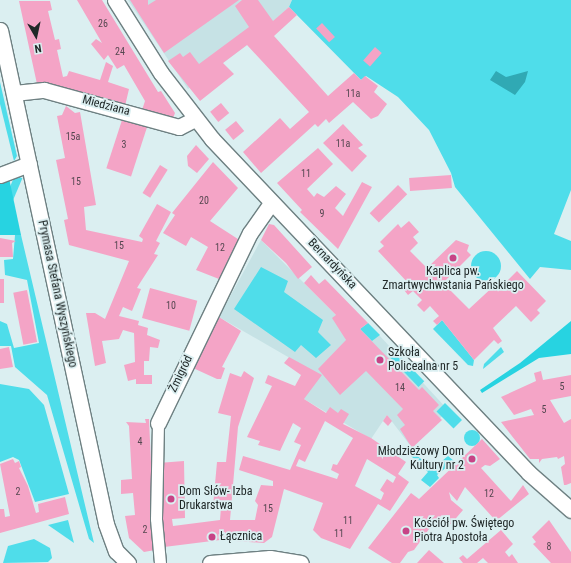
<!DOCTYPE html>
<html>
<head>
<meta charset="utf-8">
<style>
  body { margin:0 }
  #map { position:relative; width:571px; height:563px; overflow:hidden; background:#dbeff1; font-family:"Roboto Condensed",sans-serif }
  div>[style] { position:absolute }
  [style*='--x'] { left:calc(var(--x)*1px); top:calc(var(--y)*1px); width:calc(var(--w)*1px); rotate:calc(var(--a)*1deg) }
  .built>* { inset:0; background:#c6e2e5 }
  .green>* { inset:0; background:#4fddea; transform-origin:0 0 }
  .round { border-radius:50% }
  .forest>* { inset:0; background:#27d3e1 }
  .water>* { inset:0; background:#30a9b4 }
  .building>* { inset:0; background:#f4a4c6; transform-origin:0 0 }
  .roads { filter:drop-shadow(1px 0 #6e8082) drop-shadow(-1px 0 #6e8082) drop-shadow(0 1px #6e8082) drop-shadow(0 -1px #6e8082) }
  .pedestrian>* { height:11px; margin:-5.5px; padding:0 5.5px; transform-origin:5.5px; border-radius:5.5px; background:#fff }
  .minor>* { height:15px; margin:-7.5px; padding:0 7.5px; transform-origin:7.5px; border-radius:7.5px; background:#fff }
  .dots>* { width:11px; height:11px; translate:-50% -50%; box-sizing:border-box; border:2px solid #dbeff1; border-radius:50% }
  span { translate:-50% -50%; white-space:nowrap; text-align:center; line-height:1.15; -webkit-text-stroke:3.5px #dbeff1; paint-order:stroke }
  .number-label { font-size:10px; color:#554750 }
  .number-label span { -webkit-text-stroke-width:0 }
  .street-label { font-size:12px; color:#202828 }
  .poi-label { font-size:12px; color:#202828 }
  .left { translate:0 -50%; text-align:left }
  .right { translate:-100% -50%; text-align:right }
  .north { position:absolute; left:16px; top:16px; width:40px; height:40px; -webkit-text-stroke:3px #dbeff1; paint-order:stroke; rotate:171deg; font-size:11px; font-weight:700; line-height:16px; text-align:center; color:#202828 }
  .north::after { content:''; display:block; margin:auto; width:14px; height:18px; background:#202828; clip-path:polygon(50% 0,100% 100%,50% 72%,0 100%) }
</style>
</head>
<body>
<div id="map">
  <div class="built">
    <i style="clip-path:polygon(128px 0,292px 0,289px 7px,247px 45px,188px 89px)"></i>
    <i style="clip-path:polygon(261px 240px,336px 315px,346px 340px,368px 323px,448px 410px,412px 448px,387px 415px,371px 439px,304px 399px,307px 368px,219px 317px)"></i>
  </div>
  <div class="green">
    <i style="clip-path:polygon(292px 0,571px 0,571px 190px,554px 234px,571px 241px,571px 270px,540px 267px,530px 279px,455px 187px,451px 173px,429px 130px,398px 97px,366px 76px,361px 80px,289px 7px)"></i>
    <i style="clip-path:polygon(0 82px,17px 156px,14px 161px,0 104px)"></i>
    <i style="left:15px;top:175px;width:8px;height:59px;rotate:23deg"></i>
    <i style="clip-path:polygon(15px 235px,21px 235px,94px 543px,89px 539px,47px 395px,15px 367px,11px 346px,0 346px,0 321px,7px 324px,14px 348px,39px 343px,27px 280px,5px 275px,4px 260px,13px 259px)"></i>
    <i class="round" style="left:471px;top:251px;width:30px;height:30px"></i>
    <i style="clip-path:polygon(261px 267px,288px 281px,284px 292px,323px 320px,318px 332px,331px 345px,316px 358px,301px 345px,295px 352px,234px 309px)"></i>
    <i style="clip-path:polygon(442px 320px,474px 360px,473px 366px,468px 365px,433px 329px)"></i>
    <i style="clip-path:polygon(368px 323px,380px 335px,372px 341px,360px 329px)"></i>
    <i style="clip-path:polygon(501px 347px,504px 352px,483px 369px,484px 364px)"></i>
    <i style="left:393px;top:349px;width:45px;height:8px;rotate:46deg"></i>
    <i style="clip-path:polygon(0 384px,29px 389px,44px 405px,69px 494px,35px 502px,19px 460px,13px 457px,0 462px)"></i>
    <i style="left:445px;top:403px;width:24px;height:12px;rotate:45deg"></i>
    <i class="round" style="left:464px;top:430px;width:16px;height:16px"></i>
    <i style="clip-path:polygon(414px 453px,429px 466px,436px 466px,448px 456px,454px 461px,437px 475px,439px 478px,430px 487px,421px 480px,428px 472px,411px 456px)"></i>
    <i style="clip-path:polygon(68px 520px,74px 543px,48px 525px)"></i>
    <i style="clip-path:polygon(34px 539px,50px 548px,52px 558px,48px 562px,3px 563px,8px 546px)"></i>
  </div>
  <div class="forest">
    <i style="clip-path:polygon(9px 178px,21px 235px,0 235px,0 182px)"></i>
    <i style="clip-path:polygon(571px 321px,571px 354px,539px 358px,482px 393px,480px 390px,520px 363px)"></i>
  </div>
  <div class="water">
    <i style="clip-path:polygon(496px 71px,506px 77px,528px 71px,525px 82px,515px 95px,490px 80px)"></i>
  </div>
  <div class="building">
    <i style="clip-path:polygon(77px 0,102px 0,158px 92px,161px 91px,175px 113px,172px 121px,142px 110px,145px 101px,124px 65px,117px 69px,108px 55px,104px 60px,91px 44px,96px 39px,102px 43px)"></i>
    <i style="clip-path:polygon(130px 0,148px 0,148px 5px,156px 0,239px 0,164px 53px)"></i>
    <i style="clip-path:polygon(242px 0,258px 0,273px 21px,289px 7px,297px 15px,274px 36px,328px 96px,354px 73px,361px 80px,365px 76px,378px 86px,374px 92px,387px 104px,378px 116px,371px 119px,353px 102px,329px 123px,326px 119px,318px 127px,315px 124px,261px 173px,243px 152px,280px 118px,290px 129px,309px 112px,247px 45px,223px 63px,234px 74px,200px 101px,168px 61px,180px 53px,183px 57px,190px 52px,199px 64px,249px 27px,235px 6px)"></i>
    <i style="clip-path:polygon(19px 1px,50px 1px,52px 10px,48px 11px,55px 40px,59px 39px,61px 49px,57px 50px,63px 77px,67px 76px,69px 71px,100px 80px,106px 62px,113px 66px,108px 82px,129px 89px,125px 106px,37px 84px)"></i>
    <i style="left:322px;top:23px;width:19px;height:8px;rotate:47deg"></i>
    <i style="left:375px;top:47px;width:9px;height:18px;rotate:41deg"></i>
    <i style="left:221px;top:103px;width:13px;height:14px;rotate:51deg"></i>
    <i style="clip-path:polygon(66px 106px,75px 113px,80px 112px,96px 205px,84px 207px,86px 230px,142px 242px,143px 239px,139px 236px,157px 204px,171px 212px,156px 241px,160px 243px,154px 254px,158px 255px,140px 283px,137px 288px,141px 289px,132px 311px,123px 307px,119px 316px,139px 321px,138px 325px,148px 328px,147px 335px,160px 340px,158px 348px,150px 347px,149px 361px,144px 361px,144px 375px,152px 375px,152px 384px,136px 384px,136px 379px,128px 381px,124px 365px,135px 362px,134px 333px,123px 330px,119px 339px,102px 341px,106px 363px,95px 366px,86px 313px,95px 313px,105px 319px,129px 261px,69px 245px,64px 220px,68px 219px,56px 160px,65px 158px,57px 116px,62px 115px)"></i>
    <i style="left:123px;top:117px;width:26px;height:54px;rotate:18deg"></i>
    <i style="left:236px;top:121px;width:13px;height:14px;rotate:51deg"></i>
    <i style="clip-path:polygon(343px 124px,363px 145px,358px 148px,367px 156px,352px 172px,323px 143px)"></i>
    <i style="clip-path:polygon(196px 145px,209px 159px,197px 173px,188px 166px,187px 156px)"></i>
    <i style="clip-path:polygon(318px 148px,333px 164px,307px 189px,314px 197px,317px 193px,324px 197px,336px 186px,346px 194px,335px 208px,343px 216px,362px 182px,372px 187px,338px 249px,300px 212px,302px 210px,277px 183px)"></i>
    <i style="clip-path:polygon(213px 162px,238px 188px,210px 221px,241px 241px,219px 279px,196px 270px,208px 247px,191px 237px,186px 246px,163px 233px,175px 215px,172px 213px)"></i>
    <i style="left:160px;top:165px;width:9px;height:33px;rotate:32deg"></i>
    <i style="left:451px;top:175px;width:13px;height:42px;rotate:86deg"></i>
    <i style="left:398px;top:185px;width:13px;height:40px;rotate:45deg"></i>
    <i style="clip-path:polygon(409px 221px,419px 232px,413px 237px,418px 243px,410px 251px,427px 268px,456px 240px,469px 245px,467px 251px,471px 255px,443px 283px,469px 309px,497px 283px,501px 287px,517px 271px,546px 301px,537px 310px,540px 313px,531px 322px,516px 306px,493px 328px,502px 341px,498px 344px,494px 340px,474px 360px,442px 320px,437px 325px,433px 321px,439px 316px,430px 306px,424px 312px,417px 305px,422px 300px,413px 291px,408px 295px,404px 290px,410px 285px,378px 251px,384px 246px,380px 242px,398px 224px,401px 228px)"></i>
    <i style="clip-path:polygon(269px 224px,274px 225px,312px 267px,298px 279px,286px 263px,261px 240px)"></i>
    <i style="clip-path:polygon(0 238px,16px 241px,12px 243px,13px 257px,0 257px)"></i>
    <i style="clip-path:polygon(311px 275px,319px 284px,325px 279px,368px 323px,360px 329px,419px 390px,422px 387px,439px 405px,433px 411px,442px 420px,412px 448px,400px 429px,405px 425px,397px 415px,403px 409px,366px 371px,340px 395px,318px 369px,346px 340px,332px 318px,336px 315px,304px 283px)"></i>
    <i style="left:0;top:279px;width:4px;height:24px"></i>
    <i style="left:150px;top:288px;width:49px;height:31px;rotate:15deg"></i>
    <i style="left:27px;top:290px;width:53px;height:14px;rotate:79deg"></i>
    <i style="clip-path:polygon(219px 317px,241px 331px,222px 367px,225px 368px,221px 379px,217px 379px,193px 368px)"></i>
    <i style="clip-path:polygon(9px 347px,13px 367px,0 369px,0 349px)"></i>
    <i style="clip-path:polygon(evenodd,289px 357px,322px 375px,304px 399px,326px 413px,330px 407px,338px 413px,341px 409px,349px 414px,343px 424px,371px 438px,406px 462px,398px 474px,409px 482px,390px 511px,378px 504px,350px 549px,321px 538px,313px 530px,323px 503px,284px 489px,272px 537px,264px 543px,220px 540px,164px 547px,158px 463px,184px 461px,185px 518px,172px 519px,173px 526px,220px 520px,221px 507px,213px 506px,217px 462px,226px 462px,231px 416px,218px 413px,230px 373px,241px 377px,244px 371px,254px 378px,238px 427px,230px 520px,255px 520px,258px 505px,255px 501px,261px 485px,273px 486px,273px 481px,239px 470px,243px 456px,290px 470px,301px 445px,294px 442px,301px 428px,293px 423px,280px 451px,258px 445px,260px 441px,247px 437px,272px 386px,265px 383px,268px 375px,295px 386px,301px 375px,284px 363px,289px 357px,325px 421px,353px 438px,337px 465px,333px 464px,331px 470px,339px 474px,337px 479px,296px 466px,299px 459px,305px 462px,325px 421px,289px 357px,367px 459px,396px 477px,393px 483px,387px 479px,380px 490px,384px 493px,381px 500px,355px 486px,367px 459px)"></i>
    <i style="clip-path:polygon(541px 371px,543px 380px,571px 375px,571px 396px,550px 400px,564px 423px,571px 419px,571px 483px,566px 485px,564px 485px,561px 467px,565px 464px,564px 456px,558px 459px,557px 457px,542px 459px,539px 463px,539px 459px,530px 459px,501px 422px,534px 415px,531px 409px,514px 415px,501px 397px,536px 381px,534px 373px)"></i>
    <i style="clip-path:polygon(387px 415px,392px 421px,388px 426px,383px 421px)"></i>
    <i style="clip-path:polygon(145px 419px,149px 419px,155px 550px,144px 552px,129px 538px,125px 516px,135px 515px,133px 493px,121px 494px,121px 480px,132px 479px,129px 426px,126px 422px,146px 423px)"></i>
    <i style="clip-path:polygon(482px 439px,500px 459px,490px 466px,485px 465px,481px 468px,511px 501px,523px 485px,529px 494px,496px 521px,465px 487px,457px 501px,449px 492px,451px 500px,463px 510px,451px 524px,442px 515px,434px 522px,414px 550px,408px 552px,400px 563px,392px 563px,368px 548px,411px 493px,419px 499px)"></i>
    <i style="clip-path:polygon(13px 459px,15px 463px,19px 461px,21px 467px,19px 468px,28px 486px,36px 513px,39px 512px,38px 504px,65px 497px,69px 514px,0 533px,0 509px,4px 509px,5px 517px,10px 516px,0 464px)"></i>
    <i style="clip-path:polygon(549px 520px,571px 552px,571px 563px,551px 563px,533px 544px,536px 542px,532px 537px)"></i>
    <i style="clip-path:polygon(501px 530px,513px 544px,505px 552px,509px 557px,512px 554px,518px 563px,488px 563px,483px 558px,477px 563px,463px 563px,459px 558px,463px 555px,467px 559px)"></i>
    <i style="clip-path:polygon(429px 550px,444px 563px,417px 563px)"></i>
  </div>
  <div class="roads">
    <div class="pedestrian">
      <i style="--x:158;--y:423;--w:96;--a:91.2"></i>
      <i style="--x:156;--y:519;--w:44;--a:84.8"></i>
    </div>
    <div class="minor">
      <i style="--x:115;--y:0;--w:86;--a:57.8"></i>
      <i style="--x:161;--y:73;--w:83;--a:52.3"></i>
      <i style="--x:212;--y:139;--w:460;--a:46.5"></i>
      <i style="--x:529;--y:473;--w:56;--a:41.4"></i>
      <i style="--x:0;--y:30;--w:505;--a:77.89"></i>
      <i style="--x:106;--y:524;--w:29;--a:70"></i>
      <i style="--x:116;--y:551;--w:17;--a:45"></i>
      <i style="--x:14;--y:93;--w:30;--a:-6"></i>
      <i style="--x:44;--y:90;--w:140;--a:15.3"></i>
      <i style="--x:179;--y:127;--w:18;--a:-27"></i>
      <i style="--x:0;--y:175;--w:31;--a:-21"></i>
      <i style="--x:158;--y:423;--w:211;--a:-64.2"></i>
      <i style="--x:250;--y:233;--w:37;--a:-55"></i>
      <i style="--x:210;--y:563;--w:60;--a:-4.8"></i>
      <i style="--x:270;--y:558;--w:31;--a:9"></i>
    </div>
  </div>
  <div class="dots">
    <i style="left:453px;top:258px;background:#c74386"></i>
    <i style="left:380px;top:360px;background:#c74386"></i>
    <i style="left:472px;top:459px;background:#c74386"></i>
    <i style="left:171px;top:499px;background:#c74386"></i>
    <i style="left:406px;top:531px;background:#c74386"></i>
    <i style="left:212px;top:537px;background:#c74386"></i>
  </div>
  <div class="number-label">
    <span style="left:103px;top:24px">26</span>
    <span style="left:120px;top:52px">24</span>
    <span style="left:353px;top:94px">11a</span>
    <span style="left:73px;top:137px">15a</span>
    <span style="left:343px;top:144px">11a</span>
    <span style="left:124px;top:145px">3</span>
    <span style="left:306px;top:174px">11</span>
    <span style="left:76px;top:182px">15</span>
    <span style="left:204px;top:201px">20</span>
    <span style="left:322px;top:214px">9</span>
    <span style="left:119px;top:246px">15</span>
    <span style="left:220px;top:248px">12</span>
    <span style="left:171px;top:306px">10</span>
    <span style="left:562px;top:387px">5</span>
    <span style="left:400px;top:388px">14</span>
    <span style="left:544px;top:410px">5</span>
    <span style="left:140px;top:442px">4</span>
    <span style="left:18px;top:492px">2</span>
    <span style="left:489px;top:494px">12</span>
    <span style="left:268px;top:509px">15</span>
    <span style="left:348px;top:521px">11</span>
    <span style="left:145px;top:530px">2</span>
    <span style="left:339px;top:534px">11</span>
    <span style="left:549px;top:547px">8</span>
  </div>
  <div class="street-label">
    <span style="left:106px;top:106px;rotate:15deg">Miedziana</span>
    <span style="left:332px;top:264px;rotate:46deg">Bernardyńska</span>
    <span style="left:57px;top:294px;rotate:78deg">Prymasa Stefana Wyszyńskiego</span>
    <span style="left:181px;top:374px;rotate:-64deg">Żmigród</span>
  </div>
  <div class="poi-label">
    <span style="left:453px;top:279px">Kaplica pw.<br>Zmartwychwstania Pańskiego</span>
    <span class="left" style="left:388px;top:360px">Szkoła<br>Policealna nr 5</span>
    <span class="right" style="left:464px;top:459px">Młodzieżowy Dom<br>Kultury nr 2</span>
    <span class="left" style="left:179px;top:499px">Dom Słów- Izba<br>Drukarstwa</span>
    <span class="left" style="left:414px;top:531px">Kościół pw. Świętego<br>Piotra Apostoła</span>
    <span class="left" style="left:220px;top:537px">Łącznica</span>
  </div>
  <div class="north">N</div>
</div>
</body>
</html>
